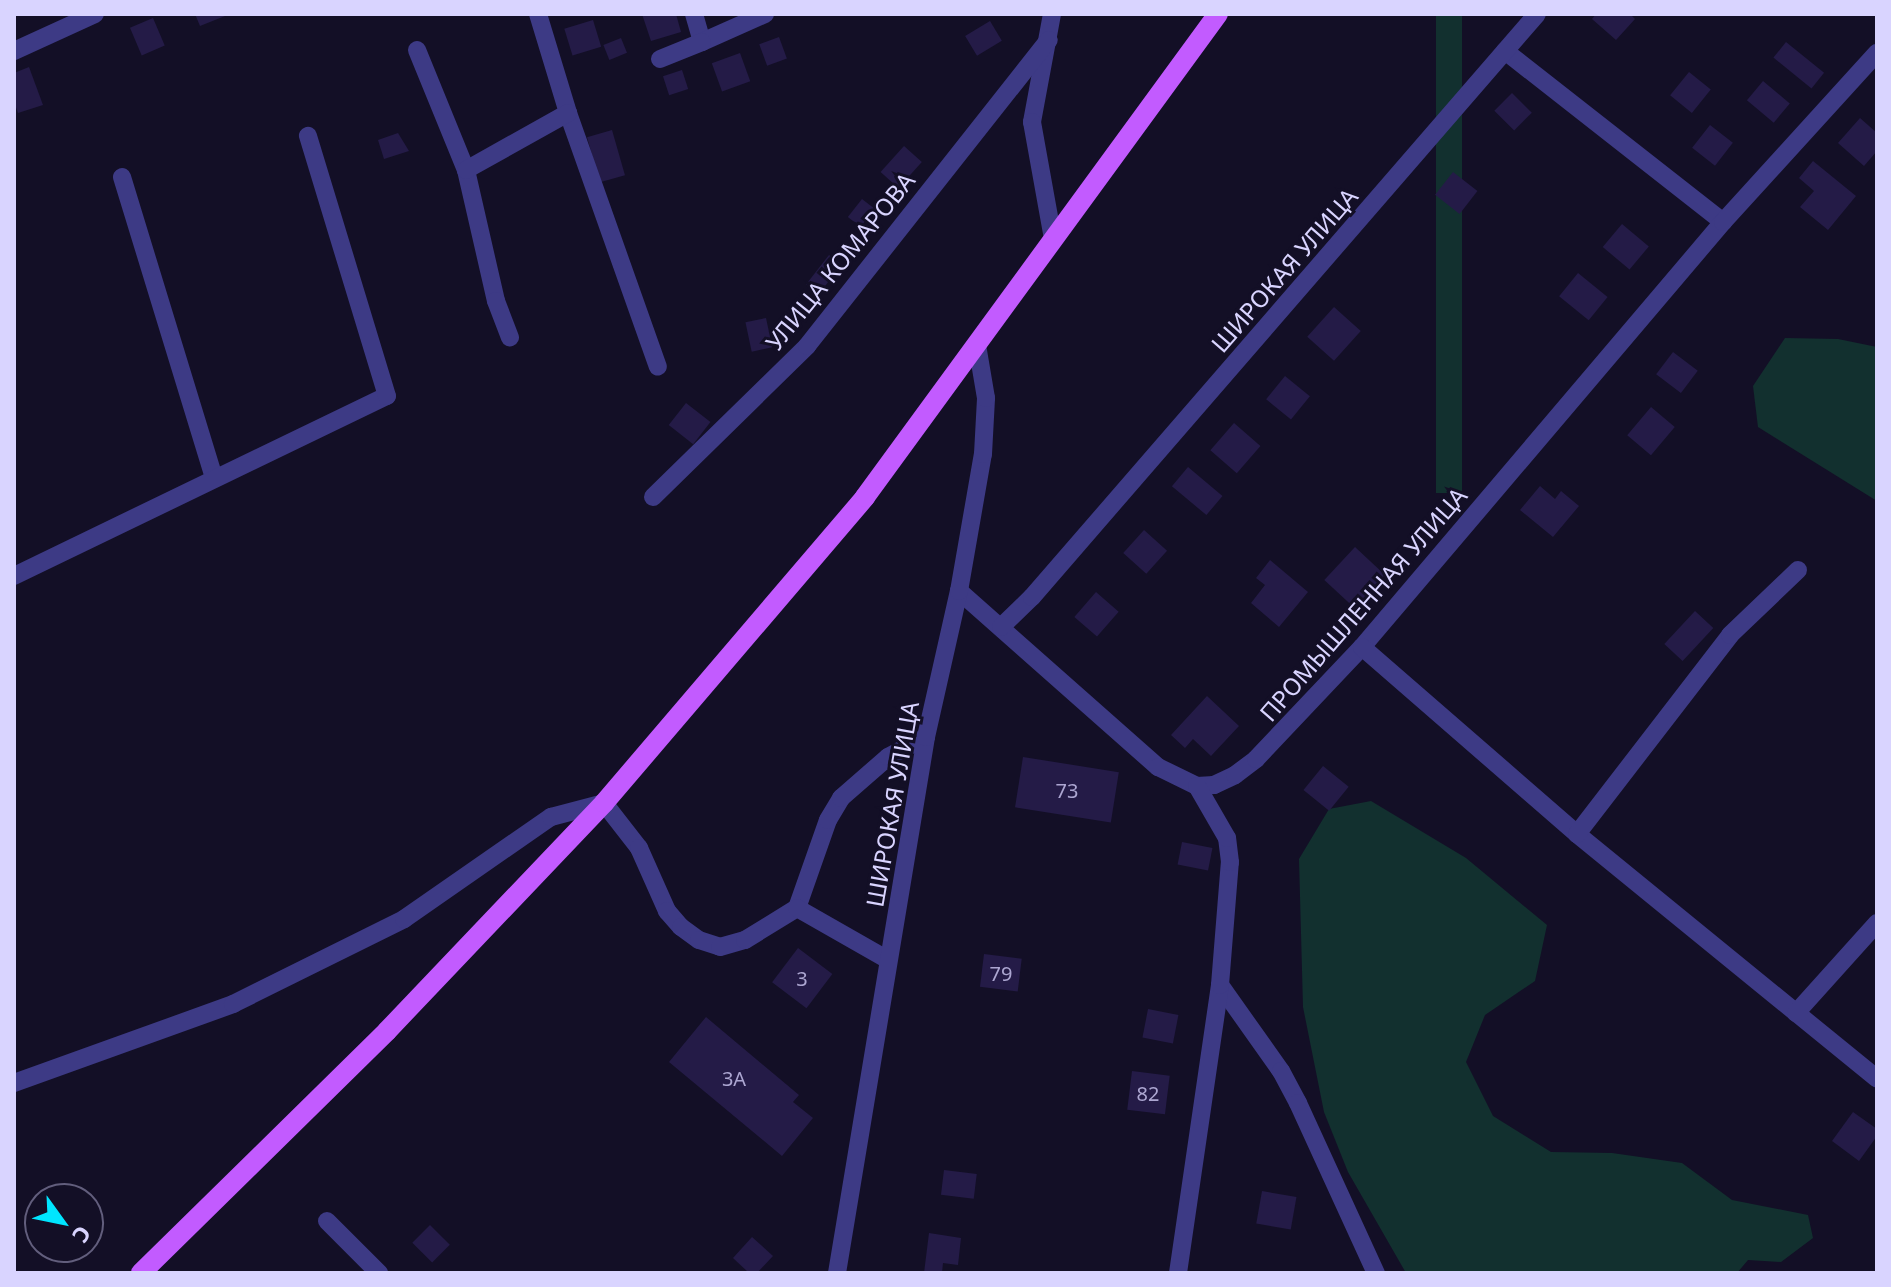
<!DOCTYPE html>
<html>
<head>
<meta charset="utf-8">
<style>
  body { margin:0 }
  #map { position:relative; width:1891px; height:1287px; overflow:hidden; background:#130f26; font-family:"Noto Sans",sans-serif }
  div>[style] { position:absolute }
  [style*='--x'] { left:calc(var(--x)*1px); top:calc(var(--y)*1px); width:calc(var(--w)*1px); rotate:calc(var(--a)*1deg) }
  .green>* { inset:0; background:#12302f; transform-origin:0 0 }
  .building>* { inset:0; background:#241b47; transform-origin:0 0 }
  .minor>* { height:18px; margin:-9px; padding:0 9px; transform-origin:9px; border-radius:9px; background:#3d3a85 }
  .major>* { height:20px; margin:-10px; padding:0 10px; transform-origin:10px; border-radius:10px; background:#c25bff }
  span { translate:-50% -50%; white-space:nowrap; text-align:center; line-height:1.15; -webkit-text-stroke:6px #130f26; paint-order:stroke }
  .number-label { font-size:20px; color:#aca6d1 }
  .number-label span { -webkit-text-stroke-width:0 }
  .street-label { font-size:24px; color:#d9d4ff }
  .frame { position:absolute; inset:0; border:16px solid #d9d4ff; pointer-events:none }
  .north { position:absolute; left:24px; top:1183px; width:80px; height:80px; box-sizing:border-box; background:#130f26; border:2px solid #625e7d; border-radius:50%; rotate:123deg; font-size:22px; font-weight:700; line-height:32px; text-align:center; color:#d9d4ff }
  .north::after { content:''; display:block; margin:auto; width:28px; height:36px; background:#00e5ff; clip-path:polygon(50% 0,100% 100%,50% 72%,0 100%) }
</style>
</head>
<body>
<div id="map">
  <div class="green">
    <i style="left:1436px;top:14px;width:26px;height:479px"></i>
    <i style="clip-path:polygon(1785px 338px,1838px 339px,1877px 347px,1877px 501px,1758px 427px,1753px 386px)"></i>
    <i style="clip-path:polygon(1371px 801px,1466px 858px,1547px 925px,1535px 981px,1485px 1015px,1466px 1062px,1493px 1116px,1551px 1152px,1612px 1153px,1682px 1163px,1732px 1200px,1808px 1215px,1813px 1238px,1781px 1262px,1748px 1260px,1737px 1273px,1406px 1273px,1348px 1172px,1324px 1112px,1303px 1007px,1299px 859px,1329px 809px)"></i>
  </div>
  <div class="building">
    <i style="clip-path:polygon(195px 14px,230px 14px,200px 26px)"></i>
    <i style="clip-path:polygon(642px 14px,676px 14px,681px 32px,651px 41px)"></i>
    <i style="clip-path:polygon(1596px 14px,1630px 14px,1635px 19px,1616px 40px,1592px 19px)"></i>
    <i style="left:153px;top:18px;width:30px;height:25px;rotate:67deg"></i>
    <i style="left:593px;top:20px;width:28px;height:30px;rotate:73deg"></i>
    <i style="left:990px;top:21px;width:23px;height:29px;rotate:59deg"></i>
    <i style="left:779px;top:37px;width:23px;height:21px;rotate:70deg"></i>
    <i style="left:621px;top:38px;width:16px;height:19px;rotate:68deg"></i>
    <i style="left:1786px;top:42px;width:49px;height:20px;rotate:39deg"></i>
    <i style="left:740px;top:53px;width:30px;height:30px;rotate:70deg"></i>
    <i style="clip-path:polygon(29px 67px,43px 105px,18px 113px,14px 102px,14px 73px)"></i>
    <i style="left:682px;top:70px;width:20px;height:20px;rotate:72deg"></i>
    <i style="left:1689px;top:72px;width:28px;height:30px;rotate:39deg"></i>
    <i style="left:1763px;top:81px;width:35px;height:25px;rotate:40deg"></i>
    <i style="left:1512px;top:93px;width:28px;height:25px;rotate:45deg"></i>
    <i style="clip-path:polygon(1860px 118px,1877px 133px,1877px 151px,1864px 166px,1838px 143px)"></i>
    <i style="left:1710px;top:125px;width:29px;height:29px;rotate:38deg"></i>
    <i style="left:612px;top:130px;width:47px;height:26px;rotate:74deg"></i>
    <i style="clip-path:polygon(398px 133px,409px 151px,384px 159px,378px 140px)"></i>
    <i style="left:904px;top:146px;width:24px;height:35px;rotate:42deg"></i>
    <i style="clip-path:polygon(1813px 161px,1856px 196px,1828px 230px,1800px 207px,1814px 191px,1799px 178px)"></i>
    <i style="left:1453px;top:172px;width:31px;height:29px;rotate:38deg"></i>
    <i style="left:862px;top:199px;width:16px;height:23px;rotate:38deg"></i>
    <i style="left:1622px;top:224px;width:35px;height:30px;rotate:40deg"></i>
    <i style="left:829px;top:255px;width:16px;height:37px;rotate:38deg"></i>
    <i style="left:1578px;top:273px;width:38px;height:30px;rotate:39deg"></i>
    <i style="left:1334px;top:307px;width:36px;height:40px;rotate:42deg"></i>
    <i style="left:766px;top:318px;width:30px;height:21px;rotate:78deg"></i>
    <i style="left:1673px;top:352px;width:31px;height:28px;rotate:37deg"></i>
    <i style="left:1285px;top:376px;width:32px;height:30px;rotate:39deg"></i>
    <i style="left:686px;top:403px;width:31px;height:28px;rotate:38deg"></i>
    <i style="left:1651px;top:407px;width:31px;height:37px;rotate:40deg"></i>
    <i style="left:1234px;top:423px;width:35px;height:36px;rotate:41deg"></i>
    <i style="left:1188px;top:467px;width:45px;height:25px;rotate:40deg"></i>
    <i style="clip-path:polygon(1540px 486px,1555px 499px,1561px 491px,1579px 506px,1553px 537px,1520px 510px)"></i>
    <i style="left:1144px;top:530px;width:31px;height:31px;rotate:42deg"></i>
    <i style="left:1355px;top:547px;width:41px;height:45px;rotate:43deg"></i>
    <i style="clip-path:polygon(1270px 560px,1308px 592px,1279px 627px,1251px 603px,1265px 585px,1256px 578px)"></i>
    <i style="left:1096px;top:592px;width:30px;height:33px;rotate:41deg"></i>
    <i style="left:1695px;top:611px;width:25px;height:45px;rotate:43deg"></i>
    <i style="clip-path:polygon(1207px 696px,1239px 726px,1211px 756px,1193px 739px,1185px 748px,1171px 735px)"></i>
    <i style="left:1023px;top:757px;width:97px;height:51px;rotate:9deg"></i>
    <i style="left:1323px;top:766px;width:33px;height:31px;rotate:39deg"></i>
    <i style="left:1182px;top:842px;width:31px;height:23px;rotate:11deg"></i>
    <i style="left:798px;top:948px;width:43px;height:43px;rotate:37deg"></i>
    <i style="left:984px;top:954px;width:38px;height:33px;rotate:7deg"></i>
    <i style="left:1148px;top:1009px;width:31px;height:29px;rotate:11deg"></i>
    <i style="clip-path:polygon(706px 1017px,799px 1095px,793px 1102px,813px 1118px,782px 1156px,669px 1062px)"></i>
    <i style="left:1132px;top:1071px;width:38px;height:39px;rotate:7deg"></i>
    <i style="clip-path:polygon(1853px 1112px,1877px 1129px,1877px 1136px,1859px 1161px,1832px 1141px)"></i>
    <i style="left:944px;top:1170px;width:33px;height:25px;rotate:7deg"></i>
    <i style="left:1262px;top:1191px;width:35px;height:33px;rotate:10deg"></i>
    <i style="left:430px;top:1225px;width:28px;height:25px;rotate:45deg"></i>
    <i style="clip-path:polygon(929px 1233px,961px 1238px,958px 1265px,943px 1263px,942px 1273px,924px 1273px)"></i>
    <i style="clip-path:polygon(752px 1237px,773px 1256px,757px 1273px,749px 1273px,733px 1258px)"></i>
  </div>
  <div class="minor">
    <i style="--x:538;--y:14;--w:103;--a:73.1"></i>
    <i style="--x:568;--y:113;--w:269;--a:70.5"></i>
    <i style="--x:694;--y:14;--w:29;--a:74"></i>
    <i style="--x:702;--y:42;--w:69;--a:-24"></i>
    <i style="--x:1052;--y:14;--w:110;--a:100.5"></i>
    <i style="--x:1032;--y:122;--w:119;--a:79.8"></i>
    <i style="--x:417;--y:50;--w:130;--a:67.8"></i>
    <i style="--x:466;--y:170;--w:134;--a:77.1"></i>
    <i style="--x:496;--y:301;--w:39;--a:69"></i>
    <i style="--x:14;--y:51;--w:89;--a:-24.6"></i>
    <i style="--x:1505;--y:51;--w:277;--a:38.1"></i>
    <i style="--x:660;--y:59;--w:45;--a:-22"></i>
    <i style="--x:466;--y:170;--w:117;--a:-29.2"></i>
    <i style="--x:122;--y:177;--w:315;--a:73"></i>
    <i style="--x:653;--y:497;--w:216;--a:-44.4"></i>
    <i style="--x:807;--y:346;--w:390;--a:-51.7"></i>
    <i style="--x:14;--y:576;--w:414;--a:-25.8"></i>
    <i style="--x:387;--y:396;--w:272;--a:-106.9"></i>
    <i style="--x:959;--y:591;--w:266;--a:41.5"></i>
    <i style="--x:1158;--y:767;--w:43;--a:26"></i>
    <i style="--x:1197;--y:786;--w:17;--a:-3"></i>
    <i style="--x:1214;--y:785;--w:23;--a:-25"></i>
    <i style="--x:1235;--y:775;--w:26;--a:-37"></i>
    <i style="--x:1256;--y:759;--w:154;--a:-46.6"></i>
    <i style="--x:1362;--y:647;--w:558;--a:-49.66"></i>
    <i style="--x:1723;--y:222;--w:229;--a:-47.7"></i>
    <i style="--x:1001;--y:627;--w:43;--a:-44.1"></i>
    <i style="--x:1032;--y:597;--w:771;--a:-49.1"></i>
    <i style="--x:1362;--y:647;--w:285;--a:41"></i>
    <i style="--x:1577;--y:834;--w:387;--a:39.2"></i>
    <i style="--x:1577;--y:834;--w:251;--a:-52.4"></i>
    <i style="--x:1730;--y:635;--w:94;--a:-43.7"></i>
    <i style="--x:797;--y:908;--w:93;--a:-70.6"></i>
    <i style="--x:828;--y:820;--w:26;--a:-59"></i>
    <i style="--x:841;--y:798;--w:62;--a:-41.1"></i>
    <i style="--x:888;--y:757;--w:43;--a:-27.8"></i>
    <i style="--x:1220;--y:985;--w:105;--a:54.7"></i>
    <i style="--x:1281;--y:1071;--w:36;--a:62"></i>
    <i style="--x:1298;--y:1103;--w:187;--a:65.4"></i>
    <i style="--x:1796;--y:1013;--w:121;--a:-48"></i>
    <i style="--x:14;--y:1083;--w:233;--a:-19.8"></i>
    <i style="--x:233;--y:1004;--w:191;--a:-26.4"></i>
    <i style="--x:404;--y:919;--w:179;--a:-34.8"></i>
    <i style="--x:551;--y:817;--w:55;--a:-14.8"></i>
    <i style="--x:604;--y:803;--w:57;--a:52.1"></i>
    <i style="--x:639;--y:848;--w:69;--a:66"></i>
    <i style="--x:667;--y:911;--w:21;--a:49"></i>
    <i style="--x:681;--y:927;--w:22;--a:36"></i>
    <i style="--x:699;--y:940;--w:22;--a:18"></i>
    <i style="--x:720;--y:947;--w:26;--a:-16"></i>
    <i style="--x:745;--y:940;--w:61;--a:-31.6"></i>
    <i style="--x:797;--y:908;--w:105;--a:29.7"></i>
    <i style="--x:327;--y:1221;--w:74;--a:45"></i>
    <i style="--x:837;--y:1273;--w:543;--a:-80.57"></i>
    <i style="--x:926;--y:737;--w:150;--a:-77.3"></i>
    <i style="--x:959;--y:591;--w:139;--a:-80.1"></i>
    <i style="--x:983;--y:454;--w:56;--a:-86.9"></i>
    <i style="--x:986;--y:398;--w:54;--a:-99.6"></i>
    <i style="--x:1178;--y:1273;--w:291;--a:-81.7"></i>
    <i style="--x:1220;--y:985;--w:123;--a:-85.4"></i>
    <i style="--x:1230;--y:862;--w:24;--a:-97"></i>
    <i style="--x:1227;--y:838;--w:60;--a:-120"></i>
  </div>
  <div class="major">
    <i style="--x:141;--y:1273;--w:345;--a:-44.5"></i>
    <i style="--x:387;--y:1031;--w:315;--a:-46.4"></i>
    <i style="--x:604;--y:803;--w:402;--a:-49.5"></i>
    <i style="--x:865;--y:497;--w:598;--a:-53.84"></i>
  </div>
  <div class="number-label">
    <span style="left:1067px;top:790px">73</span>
    <span style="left:1001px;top:973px">79</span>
    <span style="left:802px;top:978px">3</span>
    <span style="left:734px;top:1078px">3А</span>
    <span style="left:1148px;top:1093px">82</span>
  </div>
  <div class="street-label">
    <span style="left:840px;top:261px;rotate:-51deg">УЛИЦА КОМАРОВА</span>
    <span style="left:1284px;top:270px;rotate:-49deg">ШИРОКАЯ УЛИЦА</span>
    <span style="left:1363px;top:604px;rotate:-49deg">ПРОМЫШЛЕННАЯ УЛИЦА</span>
    <span style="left:892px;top:804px;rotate:-80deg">ШИРОКАЯ УЛИЦА</span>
  </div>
  <div class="frame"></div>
  <div class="north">С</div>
</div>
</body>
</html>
